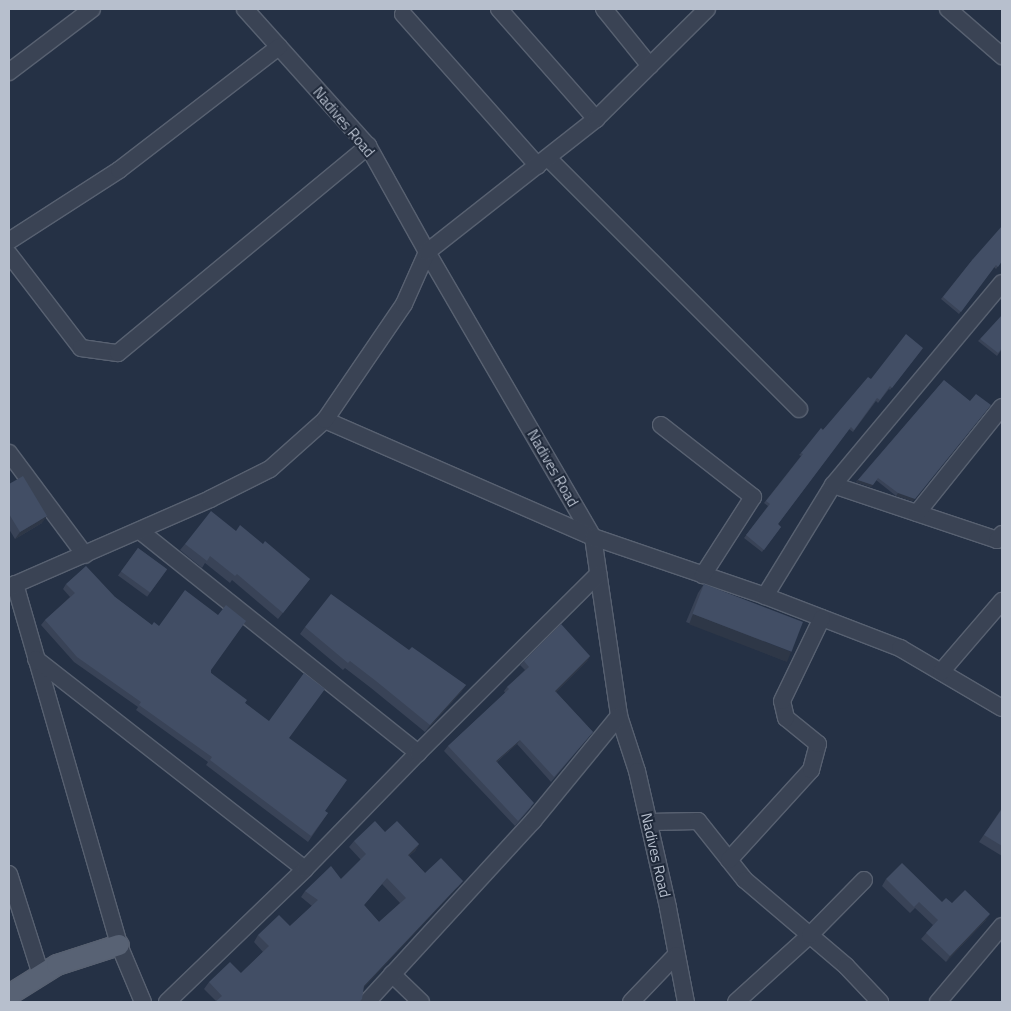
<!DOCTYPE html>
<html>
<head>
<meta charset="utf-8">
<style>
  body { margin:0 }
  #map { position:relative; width:1011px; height:1011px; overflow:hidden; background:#253145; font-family:"Titillium Web",sans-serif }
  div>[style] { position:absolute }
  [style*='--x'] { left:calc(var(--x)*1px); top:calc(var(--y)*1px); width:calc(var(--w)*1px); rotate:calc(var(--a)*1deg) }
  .roads { filter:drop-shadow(1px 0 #586171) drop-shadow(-1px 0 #586171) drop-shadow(0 1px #586171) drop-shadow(0 -1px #586171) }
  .minor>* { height:16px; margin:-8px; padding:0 8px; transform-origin:8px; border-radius:8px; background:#3a4354 }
  .major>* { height:20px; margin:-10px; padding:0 10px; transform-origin:10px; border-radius:10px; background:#586274 }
  .wall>* { inset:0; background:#394357; transform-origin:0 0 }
  .shaded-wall>* { inset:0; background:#2e3747; transform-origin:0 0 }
  .building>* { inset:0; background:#424e65; transform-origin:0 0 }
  span { translate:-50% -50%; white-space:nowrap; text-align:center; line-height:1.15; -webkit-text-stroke:4px #1e2839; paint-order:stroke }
  .street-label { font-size:15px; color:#b7bfcd }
  .frame { position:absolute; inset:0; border:10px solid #b7bfcd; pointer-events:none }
</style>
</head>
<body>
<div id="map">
  <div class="roads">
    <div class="minor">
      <i style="--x:245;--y:9;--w:184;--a:48.1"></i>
      <i style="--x:368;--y:146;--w:121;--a:60.9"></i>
      <i style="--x:427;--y:252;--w:330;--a:59.8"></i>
      <i style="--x:593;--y:537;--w:181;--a:81.7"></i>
      <i style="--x:619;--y:716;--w:58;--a:71.9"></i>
      <i style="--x:637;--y:771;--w:140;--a:77.2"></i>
      <i style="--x:668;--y:908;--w:96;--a:79.2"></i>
      <i style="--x:499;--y:9;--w:147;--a:48.6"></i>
      <i style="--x:604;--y:9;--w:73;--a:51.1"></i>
      <i style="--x:948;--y:9;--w:72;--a:41"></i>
      <i style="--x:403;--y:14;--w:203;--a:48.4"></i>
      <i style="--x:9;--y:72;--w:104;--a:-37.2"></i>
      <i style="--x:548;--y:158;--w:355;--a:45"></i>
      <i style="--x:9;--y:241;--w:131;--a:-32.8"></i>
      <i style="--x:119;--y:170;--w:202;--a:-37.6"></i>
      <i style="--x:9;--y:254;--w:118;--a:52.5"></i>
      <i style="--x:81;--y:348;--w:37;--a:8"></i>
      <i style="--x:118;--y:353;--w:325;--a:-39.6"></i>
      <i style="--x:325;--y:420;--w:292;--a:23.6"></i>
      <i style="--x:593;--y:537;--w:182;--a:18.9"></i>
      <i style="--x:765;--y:596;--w:145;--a:21.1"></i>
      <i style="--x:900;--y:648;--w:118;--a:30.5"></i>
      <i style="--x:661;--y:425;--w:117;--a:38"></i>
      <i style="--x:753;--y:497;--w:93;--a:122.7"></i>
      <i style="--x:9;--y:453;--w:127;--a:53.3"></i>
      <i style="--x:833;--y:485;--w:173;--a:18.5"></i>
      <i style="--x:997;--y:540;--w:8;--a:-50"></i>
      <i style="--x:917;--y:513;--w:136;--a:-51.3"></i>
      <i style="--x:140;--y:531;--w:356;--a:38.6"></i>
      <i style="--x:15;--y:584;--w:376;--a:73.9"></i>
      <i style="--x:119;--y:945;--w:62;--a:67.2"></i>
      <i style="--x:9;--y:587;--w:219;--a:-23.6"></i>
      <i style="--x:210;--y:499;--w:67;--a:-26.6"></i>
      <i style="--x:270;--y:469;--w:74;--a:-41.7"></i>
      <i style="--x:325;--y:420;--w:140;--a:-55.7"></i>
      <i style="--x:404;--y:304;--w:57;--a:-66.1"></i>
      <i style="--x:427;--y:252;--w:215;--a:-38.2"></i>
      <i style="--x:596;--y:119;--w:156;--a:-44.7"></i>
      <i style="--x:765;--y:596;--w:130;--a:-58.5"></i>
      <i style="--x:833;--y:485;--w:263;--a:-50.1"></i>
      <i style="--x:36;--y:659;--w:341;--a:38"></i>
      <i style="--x:941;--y:672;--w:94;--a:-49.3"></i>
      <i style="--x:649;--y:822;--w:49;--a:-1.2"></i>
      <i style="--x:698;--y:821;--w:75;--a:51.5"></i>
      <i style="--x:745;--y:880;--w:133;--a:40.4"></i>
      <i style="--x:846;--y:966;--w:50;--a:46.6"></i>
      <i style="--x:729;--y:860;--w:122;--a:-47.7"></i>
      <i style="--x:811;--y:770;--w:27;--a:-75"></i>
      <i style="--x:818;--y:744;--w:41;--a:-140.9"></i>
      <i style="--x:786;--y:718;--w:17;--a:-103"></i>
      <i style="--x:782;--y:701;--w:92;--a:-64.3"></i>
      <i style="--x:9;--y:874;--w:106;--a:72.4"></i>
      <i style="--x:392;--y:974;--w:40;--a:44"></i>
      <i style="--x:167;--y:1002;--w:192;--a:-43.9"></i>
      <i style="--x:305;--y:869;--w:162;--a:-45.8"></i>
      <i style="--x:418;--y:753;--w:254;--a:-44.8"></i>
      <i style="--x:367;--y:1002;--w:246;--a:-47.5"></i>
      <i style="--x:533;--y:821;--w:136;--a:-50.7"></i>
      <i style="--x:631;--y:1002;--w:65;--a:-46.2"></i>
      <i style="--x:736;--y:1002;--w:100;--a:-42.2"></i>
      <i style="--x:810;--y:935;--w:77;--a:-45.5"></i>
      <i style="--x:938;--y:1002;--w:99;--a:-49.9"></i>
    </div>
    <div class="major">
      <i style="--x:9;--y:995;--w:57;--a:-32"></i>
      <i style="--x:57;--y:965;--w:65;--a:-17.9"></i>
    </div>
  </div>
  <div class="wall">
    <i style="clip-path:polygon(973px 259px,1002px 261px,996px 269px,994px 267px,959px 314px,941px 299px)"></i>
    <i style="clip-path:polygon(980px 339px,1002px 349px,997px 356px,978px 341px)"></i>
    <i style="clip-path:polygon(923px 348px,890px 390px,889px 389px,878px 403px,876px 401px,853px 432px,849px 429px,778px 524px,781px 527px,762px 552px,744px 538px,768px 506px,764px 503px,801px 456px,799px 455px,801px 453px,871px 379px)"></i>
    <i style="clip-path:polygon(944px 380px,913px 501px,896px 496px,876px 480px,871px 487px,856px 482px)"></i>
    <i style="clip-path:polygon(9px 484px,42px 523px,15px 539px,9px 529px)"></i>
    <i style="clip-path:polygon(236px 531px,310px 579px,278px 619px,232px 580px,230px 583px,205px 563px,202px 568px,180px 550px,185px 544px)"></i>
    <i style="left:138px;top:548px;width:36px;height:34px;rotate:36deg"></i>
    <i style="clip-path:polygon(66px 584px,115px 597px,211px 671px,211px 673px,245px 703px,289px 738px,325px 811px,328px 813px,308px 842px,206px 765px,208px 762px,136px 710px,138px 707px,74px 662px,41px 625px,45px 620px,70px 597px,63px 589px)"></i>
    <i style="clip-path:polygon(704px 584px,785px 661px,686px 622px,698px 593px)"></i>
    <i style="clip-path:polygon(305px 627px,409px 650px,466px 685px,461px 692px,425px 732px,371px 688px,345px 668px,343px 670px,300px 634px)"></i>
    <i style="clip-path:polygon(590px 656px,587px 661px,556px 692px,593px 732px,551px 782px,517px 744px,497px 762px,531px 807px,515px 826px,444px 751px,448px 746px,505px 693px,504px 691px,507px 687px,525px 670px,520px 665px,524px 661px)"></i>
    <i style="clip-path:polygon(1002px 808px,1002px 856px,979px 842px)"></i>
    <i style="clip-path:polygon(evenodd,385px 832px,419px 844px,415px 851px,409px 856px,425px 873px,463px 881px,458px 887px,216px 1001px,204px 989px,209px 982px,241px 973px,263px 952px,254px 942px,258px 935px,290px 926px,312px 906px,301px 897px,305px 891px,341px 879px,361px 860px,349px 847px,354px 841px,385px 832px,382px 884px,400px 903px,379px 922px,364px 905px,382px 884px)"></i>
    <i style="clip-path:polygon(886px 879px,942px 902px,952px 903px,986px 920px,946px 962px,921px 939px,933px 925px,915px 908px,910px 913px,882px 886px)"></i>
  </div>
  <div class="shaded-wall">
    <i style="clip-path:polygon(991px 405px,913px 501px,896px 496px,898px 493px)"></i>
    <i style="clip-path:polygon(858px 480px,873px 485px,871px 487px,856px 482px)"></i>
    <i style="clip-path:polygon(47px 516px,42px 523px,15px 539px,20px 532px)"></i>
    <i style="left:693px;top:614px;width:105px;height:11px;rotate:21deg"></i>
    <i style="clip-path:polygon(590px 656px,587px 661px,552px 696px,555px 691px)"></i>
    <i style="clip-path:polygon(466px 685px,461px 692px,425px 732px,430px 725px)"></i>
    <i style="clip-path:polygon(520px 740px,517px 744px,493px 765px,496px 761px)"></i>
    <i style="clip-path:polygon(419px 844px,415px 851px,403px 861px,408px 855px)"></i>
    <i style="clip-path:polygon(463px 881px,458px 887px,360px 992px,364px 986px)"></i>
    <i style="clip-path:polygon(990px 914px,986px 920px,946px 962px,950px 956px)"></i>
  </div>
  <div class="building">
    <i style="clip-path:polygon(1002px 226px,1002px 261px,998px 267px,996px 265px,961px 312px,943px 297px,973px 259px)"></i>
    <i style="clip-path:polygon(1002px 315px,1002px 348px,998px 353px,980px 339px)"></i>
    <i style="clip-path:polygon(906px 334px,923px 348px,892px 388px,890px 386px,880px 400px,877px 398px,854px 430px,851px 427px,778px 524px,781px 527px,764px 550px,746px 535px,770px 504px,766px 501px,803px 454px,801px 453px,821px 428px,823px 430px,868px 377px,871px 379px)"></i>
    <i style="clip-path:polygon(944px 380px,970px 401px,976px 394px,991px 405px,915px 499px,898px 493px,878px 478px,873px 485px,858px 480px)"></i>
    <i style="clip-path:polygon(23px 476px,47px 516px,20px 532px,9px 514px,9px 484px)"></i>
    <i style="clip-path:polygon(211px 511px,236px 531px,240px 525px,263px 544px,265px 541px,310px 579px,283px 613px,237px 574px,235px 576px,210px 556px,207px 561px,185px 544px)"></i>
    <i style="left:138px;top:548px;width:36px;height:29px;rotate:36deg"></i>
    <i style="clip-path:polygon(86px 566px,115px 597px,152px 625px,154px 622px,159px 626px,185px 590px,218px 615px,226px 605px,246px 621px,211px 670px,211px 673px,247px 700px,245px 703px,269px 721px,304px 673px,325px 689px,289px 738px,347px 780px,325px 811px,328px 813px,311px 836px,210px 760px,212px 757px,139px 705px,141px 702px,77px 657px,45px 620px,75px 593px,66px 584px)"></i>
    <i style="left:704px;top:584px;width:106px;height:32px;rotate:21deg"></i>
    <i style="clip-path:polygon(331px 594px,409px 650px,412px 647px,466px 685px,430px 725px,376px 681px,350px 661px,348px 663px,305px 627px)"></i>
    <i style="clip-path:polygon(561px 624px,590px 656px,555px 691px,593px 732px,554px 777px,520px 740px,496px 761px,534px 803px,518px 821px,448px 746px,509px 689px,507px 687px,529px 667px,524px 661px)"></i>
    <i style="clip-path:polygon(1002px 809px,1002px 846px,984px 835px)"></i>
    <i style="clip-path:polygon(evenodd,375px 821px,385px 832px,397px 821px,419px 844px,408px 855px,425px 873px,441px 858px,463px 881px,364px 986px,362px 999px,359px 1002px,215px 1002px,222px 996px,209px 982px,230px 962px,241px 973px,269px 946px,258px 935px,279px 915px,290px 926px,318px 900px,305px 891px,331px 866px,341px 879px,366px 854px,354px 841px,375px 821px,387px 878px,406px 898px,379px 922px,364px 905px,387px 878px)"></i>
    <i style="clip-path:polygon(902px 863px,942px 902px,946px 898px,952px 903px,965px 890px,990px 914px,950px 956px,926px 933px,938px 920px,919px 902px,914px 907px,886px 879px)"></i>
  </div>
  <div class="street-label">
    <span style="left:344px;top:122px;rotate:50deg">Nadives Road</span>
    <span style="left:553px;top:468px;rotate:60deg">Nadives Road</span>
    <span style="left:656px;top:855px;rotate:77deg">Nadives Road</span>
  </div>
  <div class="frame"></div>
</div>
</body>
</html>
